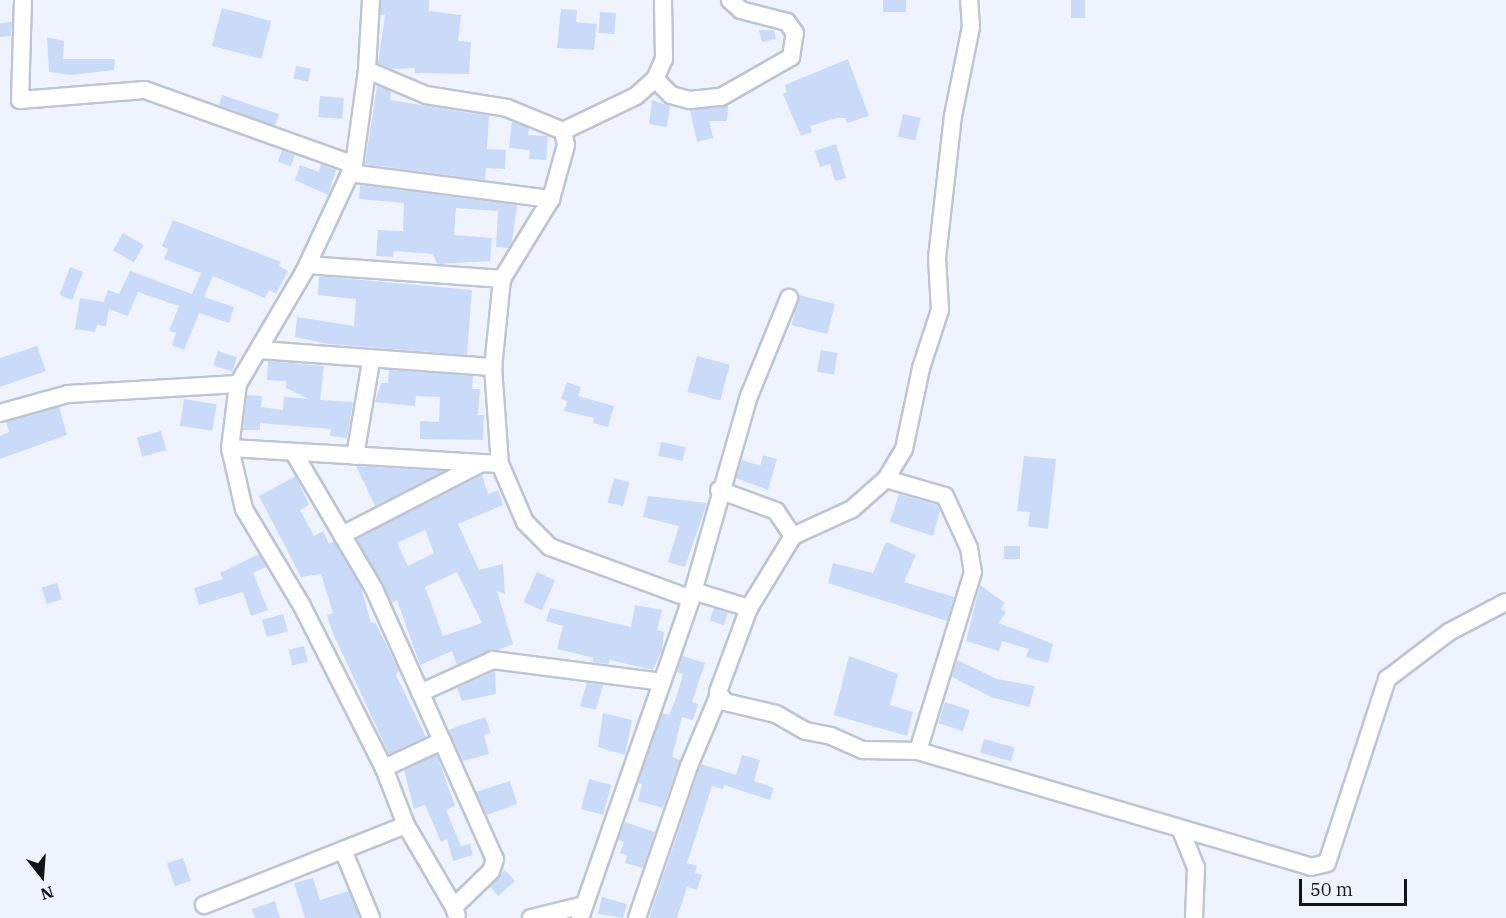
<!DOCTYPE html>
<html>
<head>
<meta charset="utf-8">
<style>
  body { margin:0 }
  #map { position:relative; width:1506px; height:918px; overflow:hidden; background:#eef3fe; font-family:"IBM Plex Serif",serif }
  div>[style] { position:absolute }
  [style*='--x'] { left:calc(var(--x)*1px); top:calc(var(--y)*1px); width:calc(var(--w)*1px); rotate:calc(var(--a)*1deg) }
  .building>* { inset:0; background:#cadaf9; transform-origin:0 0 }
  .roads { filter:drop-shadow(2px 0 #bec5d2) drop-shadow(-2px 0 #bec5d2) drop-shadow(0 2px #bec5d2) drop-shadow(0 -2px #bec5d2) }
  .minor>* { height:16px; margin:-8px; padding:0 8px; transform-origin:8px; border-radius:8px; background:#fff }
  span { translate:-50% -50%; white-space:nowrap; text-align:center; line-height:1.15; -webkit-text-stroke:6px #eef3fe; paint-order:stroke }
  .north { position:absolute; left:12px; top:846px; width:60px; height:60px; -webkit-text-stroke:4px #eef3fe; paint-order:stroke; rotate:163deg; font-size:16px; font-weight:700; line-height:24px; text-align:center; color:#111418 }
  .north::after { content:''; display:block; margin:auto; width:21px; height:27px; background:#111418; clip-path:polygon(50% 0,100% 100%,50% 72%,0 100%) }
  .scale { position:absolute; left:1299px; top:879px; width:108px; height:27px; box-sizing:border-box; border:3px solid #111418; border-top:0; padding-left:8px; font-size:18px; line-height:21px; white-space:nowrap; color:#111418; -webkit-text-stroke:4px #eef3fe; paint-order:stroke }
</style>
</head>
<body>
<div id="map">
  <div class="building">
    <i style="clip-path:polygon(381px 0,429px 0,429px 11px,461px 15px,458px 41px,471px 42px,469px 74px,414px 73px,415px 68px,392px 69px,378px 63px,385px 15px,381px 15px)"></i>
    <i style="left:883px;top:0;width:23px;height:12px"></i>
    <i style="left:1071px;top:0;width:14px;height:18px"></i>
    <i style="left:222px;top:8px;width:51px;height:39px;rotate:15deg"></i>
    <i style="clip-path:polygon(561px 9px,577px 10px,576px 22px,597px 24px,594px 50px,557px 48px)"></i>
    <i style="left:600px;top:12px;width:16px;height:21px;rotate:4deg"></i>
    <i style="clip-path:polygon(12px 22px,11px 36px,0 37px,0 23px)"></i>
    <i style="clip-path:polygon(759px 30px,774px 30px,776px 39px,762px 42px)"></i>
    <i style="clip-path:polygon(47px 37px,64px 41px,63px 59px,115px 59px,114px 70px,71px 75px,49px 72px)"></i>
    <i style="clip-path:polygon(848px 59px,869px 116px,847px 123px,845px 118px,836px 118px,810px 126px,812px 132px,801px 136px,783px 94px,787px 92px,785px 85px)"></i>
    <i style="left:296px;top:66px;width:15px;height:13px;rotate:11deg"></i>
    <i style="clip-path:polygon(377px 86px,391px 91px,390px 100px,489px 116px,487px 149px,506px 150px,505px 169px,486px 168px,485px 180px,365px 164px)"></i>
    <i style="clip-path:polygon(222px 95px,279px 114px,275px 126px,219px 105px)"></i>
    <i style="left:320px;top:96px;width:24px;height:21px;rotate:5deg"></i>
    <i style="clip-path:polygon(652px 100px,670px 106px,667px 127px,649px 124px)"></i>
    <i style="clip-path:polygon(728px 105px,727px 121px,709px 121px,713px 138px,697px 142px,690px 110px)"></i>
    <i style="left:903px;top:114px;width:18px;height:23px;rotate:13deg"></i>
    <i style="clip-path:polygon(512px 121px,529px 128px,528px 135px,548px 136px,546px 160px,529px 159px,530px 150px,509px 148px)"></i>
    <i style="clip-path:polygon(836px 144px,846px 178px,835px 181px,830px 164px,820px 167px,815px 151px)"></i>
    <i style="left:282px;top:150px;width:14px;height:12px;rotate:21deg"></i>
    <i style="clip-path:polygon(321px 164px,336px 170px,328px 195px,295px 180px,300px 165px,319px 172px)"></i>
    <i style="clip-path:polygon(360px 185px,517px 205px,512px 242px,509px 248px,496px 247px,498px 211px,456px 208px,454px 235px,492px 238px,490px 261px,437px 264px,433px 254px,394px 251px,393px 257px,376px 256px,378px 230px,403px 231px,404px 203px,359px 199px)"></i>
    <i style="clip-path:polygon(173px 220px,281px 262px,279px 266px,288px 271px,276px 294px,269px 290px,265px 298px,213px 276px,204px 297px,234px 307px,229px 323px,199px 313px,184px 350px,172px 345px,176px 333px,169px 331px,179px 306px,138px 292px,128px 316px,109px 309px,106px 326px,97px 325px,95px 332px,75px 329px,80px 298px,104px 302px,108px 290px,119px 294px,130px 271px,192px 294px,201px 273px,164px 259px,168px 249px,162px 246px)"></i>
    <i style="left:123px;top:233px;width:24px;height:20px;rotate:30deg"></i>
    <i style="left:70px;top:267px;width:14px;height:30px;rotate:21deg"></i>
    <i style="clip-path:polygon(319px 276px,472px 290px,467px 355px,329px 344px,295px 337px,297px 317px,354px 326px,356px 299px,318px 295px)"></i>
    <i style="left:799px;top:295px;width:37px;height:31px;rotate:14deg"></i>
    <i style="clip-path:polygon(37px 346px,46px 371px,0 387px,0 358px)"></i>
    <i style="left:821px;top:350px;width:17px;height:22px;rotate:10deg"></i>
    <i style="left:218px;top:351px;width:20px;height:15px;rotate:18deg"></i>
    <i style="left:697px;top:356px;width:34px;height:37px;rotate:15deg"></i>
    <i style="clip-path:polygon(268px 361px,324px 366px,320px 400px,353px 402px,347px 438px,330px 436px,331px 429px,260px 423px,260px 430px,243px 430px,247px 395px,262px 396px,261px 407px,283px 410px,284px 397px,309px 399px,286px 388px,286px 381px,267px 380px)"></i>
    <i style="clip-path:polygon(389px 370px,473px 376px,472px 389px,480px 389px,478px 415px,484px 415px,483px 440px,420px 439px,420px 421px,439px 422px,440px 397px,416px 396px,415px 406px,375px 402px,381px 383px,388px 383px)"></i>
    <i style="clip-path:polygon(567px 382px,581px 387px,578px 396px,614px 406px,608px 427px,593px 423px,594px 418px,564px 411px,567px 401px,561px 399px)"></i>
    <i style="left:184px;top:399px;width:33px;height:27px;rotate:9deg"></i>
    <i style="clip-path:polygon(59px 407px,67px 435px,0 459px,0 436px,9px 432px,6px 422px)"></i>
    <i style="left:161px;top:431px;width:20px;height:25px;rotate:75deg"></i>
    <i style="left:661px;top:442px;width:25px;height:14px;rotate:12deg"></i>
    <i style="clip-path:polygon(763px 455px,777px 459px,768px 490px,736px 478px,742px 460px,760px 466px)"></i>
    <i style="clip-path:polygon(1024px 456px,1056px 459px,1048px 529px,1028px 526px,1030px 512px,1017px 511px)"></i>
    <i style="clip-path:polygon(356px 466px,442px 471px,442px 472px,375px 506px)"></i>
    <i style="clip-path:polygon(evenodd,482px 475px,488px 494px,498px 490px,503px 505px,458px 524px,479px 570px,503px 564px,505px 594px,497px 591px,513px 644px,457px 665px,452px 651px,420px 665px,397px 600px,392px 603px,357px 539px,482px 475px,425px 530px,434px 553px,408px 566px,397px 543px,425px 530px,482px 475px,457px 572px,482px 623px,443px 636px,425px 587px,457px 572px)"></i>
    <i style="clip-path:polygon(296px 476px,309px 505px,300px 510px,314px 536px,323px 531px,329px 544px,334px 541px,361px 587px,371px 623px,375px 622px,393px 658px,399px 671px,396px 675px,426px 737px,389px 754px,332px 631px,327px 615px,333px 613px,321px 574px,301px 577px,259px 496px)"></i>
    <i style="left:614px;top:478px;width:16px;height:25px;rotate:15deg"></i>
    <i style="clip-path:polygon(899px 494px,937px 505px,940px 511px,933px 536px,890px 522px)"></i>
    <i style="clip-path:polygon(648px 496px,707px 503px,685px 567px,668px 562px,679px 526px,643px 517px)"></i>
    <i style="clip-path:polygon(886px 542px,916px 555px,904px 582px,954px 597px,947px 621px,828px 583px,833px 563px,873px 573px)"></i>
    <i style="left:1004px;top:546px;width:16px;height:13px"></i>
    <i style="clip-path:polygon(259px 554px,266px 567px,253px 573px,268px 610px,251px 616px,243px 592px,199px 605px,194px 588px,223px 579px,220px 573px)"></i>
    <i style="left:537px;top:572px;width:20px;height:33px;rotate:24deg"></i>
    <i style="left:57px;top:583px;width:17px;height:16px;rotate:73deg"></i>
    <i style="clip-path:polygon(980px 585px,1005px 603px,1001px 609px,1006px 612px,999px 623px,1053px 644px,1048px 663px,1026px 657px,1029px 649px,1002px 641px,999px 651px,966px 641px)"></i>
    <i style="clip-path:polygon(635px 605px,662px 610px,657px 630px,664px 632px,662px 650px,653px 670px,610px 660px,608px 664px,592px 662px,594px 658px,557px 649px,563px 626px,546px 621px,550px 608px,631px 627px)"></i>
    <i style="left:714px;top:608px;width:15px;height:13px;rotate:20deg"></i>
    <i style="left:283px;top:614px;width:18px;height:22px;rotate:74deg"></i>
    <i style="left:304px;top:646px;width:16px;height:16px;rotate:76deg"></i>
    <i style="clip-path:polygon(682px 656px,705px 663px,692px 702px,698px 704px,693px 720px,682px 717px,672px 757px,680px 760px,663px 808px,638px 801px,642px 784px,638px 783px,662px 713px,669px 715px,676px 698px,683px 674px,677px 672px)"></i>
    <i style="clip-path:polygon(849px 656px,898px 674px,890px 705px,913px 712px,907px 736px,834px 715px)"></i>
    <i style="clip-path:polygon(957px 660px,997px 679px,1035px 686px,1029px 707px,991px 697px,952px 677px)"></i>
    <i style="clip-path:polygon(495px 671px,496px 694px,462px 701px,457px 688px)"></i>
    <i style="clip-path:polygon(587px 683px,603px 685px,596px 710px,580px 706px)"></i>
    <i style="left:945px;top:702px;width:26px;height:22px;rotate:18deg"></i>
    <i style="clip-path:polygon(603px 713px,632px 720px,625px 755px,598px 747px)"></i>
    <i style="clip-path:polygon(485px 717px,491px 733px,484px 735px,489px 754px,463px 761px,448px 730px)"></i>
    <i style="left:984px;top:739px;width:32px;height:14px;rotate:16deg"></i>
    <i style="clip-path:polygon(437px 755px,455px 806px,446px 810px,461px 846px,470px 844px,473px 855px,453px 861px,447px 839px,441px 842px,425px 805px,414px 809px,404px 770px)"></i>
    <i style="clip-path:polygon(742px 755px,760px 760px,754px 781px,774px 788px,770px 800px,724px 785px,723px 789px,712px 786px,687px 863px,697px 866px,695px 873px,702px 875px,697px 890px,687px 887px,677px 918px,649px 918px,701px 764px,736px 775px)"></i>
    <i style="left:589px;top:779px;width:23px;height:31px;rotate:15deg"></i>
    <i style="clip-path:polygon(510px 781px,517px 804px,487px 815px,476px 792px)"></i>
    <i style="clip-path:polygon(625px 822px,655px 832px,643px 868px,625px 863px,627px 855px,620px 853px,624px 842px,618px 840px)"></i>
    <i style="left:183px;top:858px;width:24px;height:17px;rotate:71deg"></i>
    <i style="clip-path:polygon(505px 870px,515px 881px,498px 896px,490px 886px)"></i>
    <i style="clip-path:polygon(313px 878px,320px 900px,349px 891px,360px 918px,305px 918px,294px 883px)"></i>
    <i style="clip-path:polygon(602px 897px,627px 904px,623px 918px,598px 914px)"></i>
    <i style="clip-path:polygon(275px 901px,280px 918px,255px 918px,252px 909px)"></i>
  </div>
  <div class="roads">
    <div class="minor">
      <i style="--x:23;--y:0;--w:100;--a:91.7"></i>
      <i style="--x:20;--y:100;--w:125;--a:-4.6"></i>
      <i style="--x:145;--y:90;--w:222;--a:19.7"></i>
      <i style="--x:371;--y:0;--w:70;--a:93.3"></i>
      <i style="--x:367;--y:70;--w:96;--a:97.8"></i>
      <i style="--x:354;--y:165;--w:118;--a:115"></i>
      <i style="--x:304;--y:272;--w:130;--a:120.5"></i>
      <i style="--x:238;--y:384;--w:64;--a:97.1"></i>
      <i style="--x:230;--y:448;--w:63;--a:77.1"></i>
      <i style="--x:244;--y:509;--w:113;--a:59.1"></i>
      <i style="--x:302;--y:606;--w:182;--a:63.2"></i>
      <i style="--x:384;--y:768;--w:61;--a:68.9"></i>
      <i style="--x:406;--y:825;--w:95;--a:59.7"></i>
      <i style="--x:367;--y:70;--w:64;--a:23"></i>
      <i style="--x:426;--y:95;--w:82;--a:9.1"></i>
      <i style="--x:507;--y:108;--w:61;--a:22.3"></i>
      <i style="--x:563;--y:131;--w:14;--a:78"></i>
      <i style="--x:566;--y:145;--w:56;--a:105.5"></i>
      <i style="--x:551;--y:199;--w:94;--a:121.5"></i>
      <i style="--x:502;--y:279;--w:88;--a:95.8"></i>
      <i style="--x:493;--y:367;--w:97;--a:85.9"></i>
      <i style="--x:500;--y:464;--w:63;--a:66.7"></i>
      <i style="--x:525;--y:522;--w:35;--a:45"></i>
      <i style="--x:550;--y:547;--w:150;--a:20.2"></i>
      <i style="--x:655;--y:79;--w:23;--a:45"></i>
      <i style="--x:671;--y:95;--w:20;--a:15"></i>
      <i style="--x:690;--y:100;--w:31;--a:-6"></i>
      <i style="--x:721;--y:97;--w:81;--a:-29.7"></i>
      <i style="--x:791;--y:57;--w:24;--a:-81"></i>
      <i style="--x:795;--y:33;--w:14;--a:-126"></i>
      <i style="--x:787;--y:22;--w:48;--a:-165.4"></i>
      <i style="--x:741;--y:10;--w:15;--a:-138"></i>
      <i style="--x:563;--y:131;--w:81;--a:-25.6"></i>
      <i style="--x:636;--y:96;--w:25;--a:-42"></i>
      <i style="--x:655;--y:79;--w:22;--a:-66"></i>
      <i style="--x:664;--y:59;--w:59;--a:-91"></i>
      <i style="--x:350;--y:173;--w:203;--a:7.4"></i>
      <i style="--x:308;--y:265;--w:195;--a:4.1"></i>
      <i style="--x:261;--y:350;--w:233;--a:4.2"></i>
      <i style="--x:0;--y:413;--w:71;--a:-15.6"></i>
      <i style="--x:68;--y:394;--w:170;--a:-3.4"></i>
      <i style="--x:230;--y:448;--w:270;--a:3.4"></i>
      <i style="--x:294;--y:453;--w:158;--a:59.5"></i>
      <i style="--x:374;--y:589;--w:296;--a:65.9"></i>
      <i style="--x:495;--y:859;--w:13;--a:108"></i>
      <i style="--x:491;--y:871;--w:52;--a:135.8"></i>
      <i style="--x:454;--y:907;--w:9;--a:72"></i>
      <i style="--x:355;--y:456;--w:96;--a:-80.4"></i>
      <i style="--x:886;--y:479;--w:61;--a:16.1"></i>
      <i style="--x:945;--y:496;--w:57;--a:65.2"></i>
      <i style="--x:969;--y:548;--w:24;--a:81"></i>
      <i style="--x:973;--y:572;--w:187;--a:107.1"></i>
      <i style="--x:719;--y:490;--w:61;--a:20.2"></i>
      <i style="--x:776;--y:511;--w:30;--a:56"></i>
      <i style="--x:342;--y:535;--w:155;--a:-27.2"></i>
      <i style="--x:693;--y:591;--w:59;--a:16.9"></i>
      <i style="--x:749;--y:608;--w:90;--a:110.3"></i>
      <i style="--x:718;--y:692;--w:12;--a:55"></i>
      <i style="--x:725;--y:702;--w:52;--a:13.2"></i>
      <i style="--x:776;--y:714;--w:34;--a:30"></i>
      <i style="--x:806;--y:731;--w:25;--a:11"></i>
      <i style="--x:831;--y:736;--w:35;--a:24"></i>
      <i style="--x:863;--y:750;--w:55;--a:1"></i>
      <i style="--x:918;--y:751;--w:410;--a:16.4"></i>
      <i style="--x:1311;--y:867;--w:16;--a:-14"></i>
      <i style="--x:1327;--y:863;--w:194;--a:-71.9"></i>
      <i style="--x:1387;--y:679;--w:78;--a:-37.2"></i>
      <i style="--x:1449;--y:632;--w:64;--a:-27.8"></i>
      <i style="--x:749;--y:608;--w:84;--a:-58.6"></i>
      <i style="--x:793;--y:536;--w:65;--a:-24.6"></i>
      <i style="--x:852;--y:509;--w:45;--a:-41.4"></i>
      <i style="--x:886;--y:479;--w:35;--a:-59"></i>
      <i style="--x:904;--y:449;--w:83;--a:-78.1"></i>
      <i style="--x:921;--y:368;--w:61;--a:-71.9"></i>
      <i style="--x:940;--y:310;--w:52;--a:-93.3"></i>
      <i style="--x:937;--y:258;--w:143;--a:-83.6"></i>
      <i style="--x:953;--y:116;--w:91;--a:-78.6"></i>
      <i style="--x:971;--y:27;--w:27;--a:-94"></i>
      <i style="--x:420;--y:693;--w:80;--a:-24.3"></i>
      <i style="--x:493;--y:660;--w:170;--a:7.4"></i>
      <i style="--x:384;--y:768;--w:64;--a:-25"></i>
      <i style="--x:1182;--y:833;--w:38;--a:68"></i>
      <i style="--x:1196;--y:868;--w:50;--a:92.3"></i>
      <i style="--x:343;--y:850;--w:74;--a:67.6"></i>
      <i style="--x:204;--y:905;--w:217;--a:-21.6"></i>
      <i style="--x:531;--y:918;--w:55;--a:-13.8"></i>
      <i style="--x:580;--y:918;--w:338;--a:-70.8"></i>
      <i style="--x:691;--y:599;--w:211;--a:-74.1"></i>
      <i style="--x:749;--y:396;--w:106;--a:-67.8"></i>
      <i style="--x:637;--y:918;--w:161;--a:-71.1"></i>
      <i style="--x:689;--y:766;--w:75;--a:-67.2"></i>
    </div>
  </div>
  <div class="north">N</div>
  <div class="scale">50 m</div>
</div>
</body>
</html>
